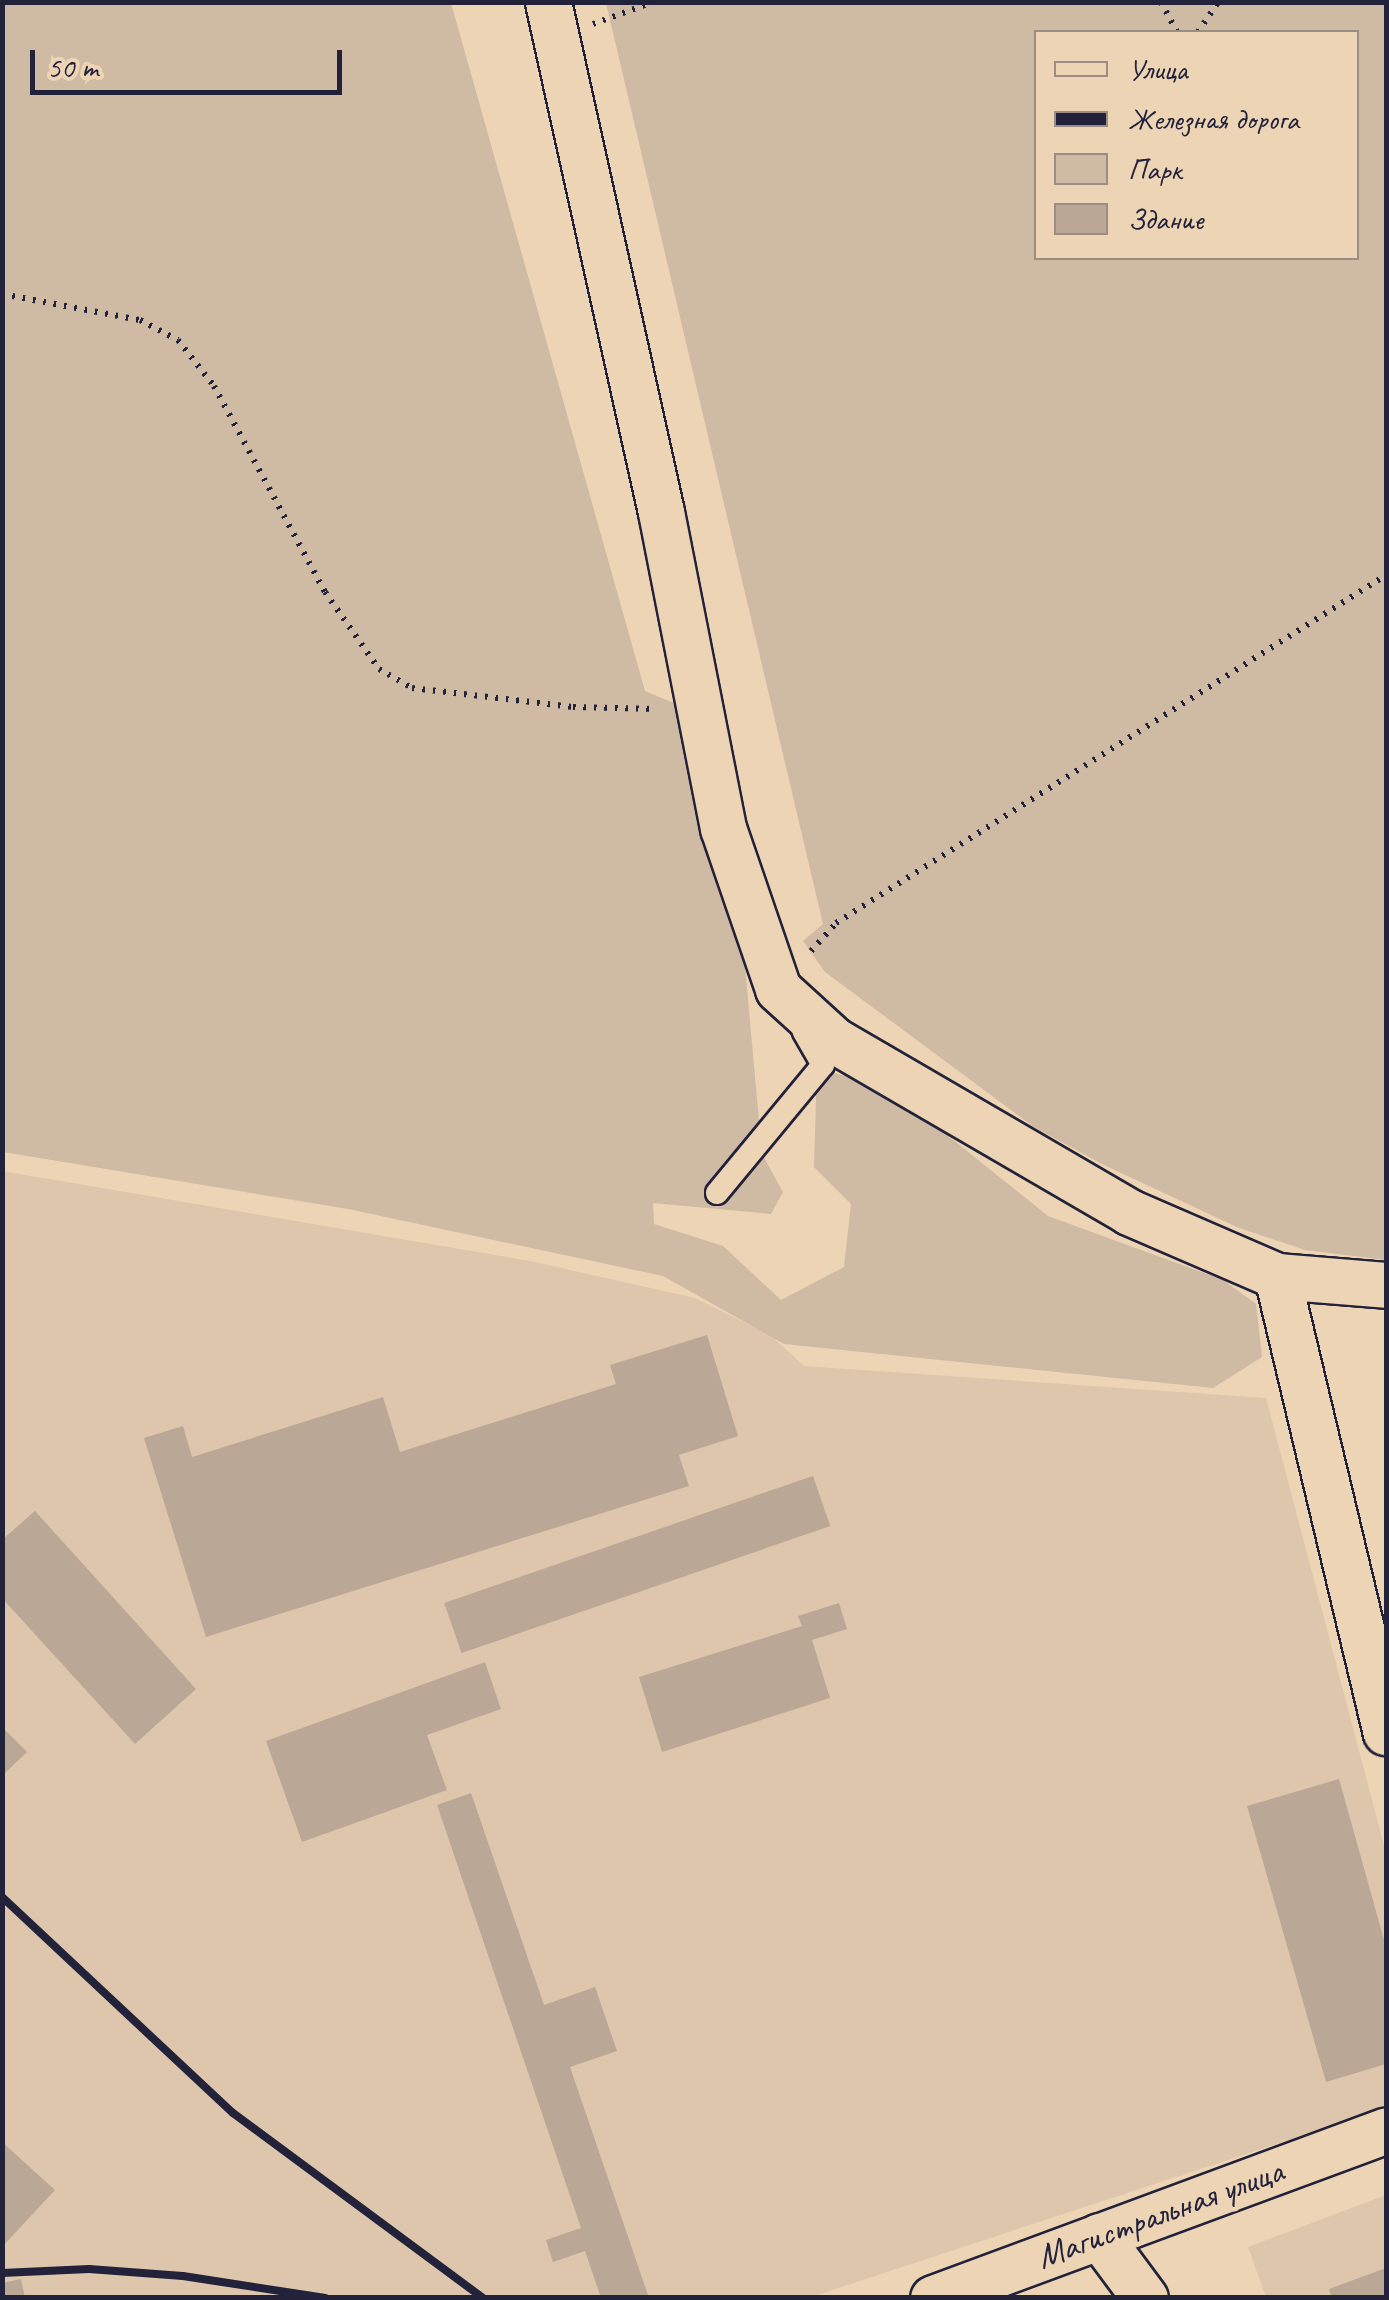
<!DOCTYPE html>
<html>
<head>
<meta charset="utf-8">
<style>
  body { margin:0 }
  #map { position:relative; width:1389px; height:2300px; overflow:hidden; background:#ecd4b4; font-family:Caveat,sans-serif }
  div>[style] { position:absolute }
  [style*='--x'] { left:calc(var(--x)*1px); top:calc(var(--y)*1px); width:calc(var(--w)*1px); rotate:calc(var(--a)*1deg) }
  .built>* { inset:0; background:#ddc6ab }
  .green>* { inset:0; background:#cfbaa3 }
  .building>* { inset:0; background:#baa796; transform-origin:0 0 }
  .path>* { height:6px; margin-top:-3px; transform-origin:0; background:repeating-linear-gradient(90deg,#22223b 0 2.5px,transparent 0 10.5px) }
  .roads { filter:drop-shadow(2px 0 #22223b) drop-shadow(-2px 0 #22223b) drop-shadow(0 2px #22223b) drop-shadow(0 -2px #22223b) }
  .service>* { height:22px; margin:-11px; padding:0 11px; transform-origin:11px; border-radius:11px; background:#ecd4b4 }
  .minor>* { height:45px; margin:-22.5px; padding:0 22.5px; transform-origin:22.5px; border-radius:22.5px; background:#ecd4b4 }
  .rail>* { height:8px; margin:-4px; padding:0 4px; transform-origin:4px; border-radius:4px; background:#22223b }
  span { translate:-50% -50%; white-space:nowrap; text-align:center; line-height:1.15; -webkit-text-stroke:9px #ecd4b4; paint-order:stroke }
  .street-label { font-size:35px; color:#22223b }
  .frame { position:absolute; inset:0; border:5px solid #22223b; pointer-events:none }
  .legend { position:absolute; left:1034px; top:30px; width:325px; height:230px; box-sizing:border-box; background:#ecd4b4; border:2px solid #9b8d84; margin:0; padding:12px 18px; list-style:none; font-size:30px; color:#22223b }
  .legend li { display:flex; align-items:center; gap:20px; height:50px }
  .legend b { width:50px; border:2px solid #9b8d84 }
  .scale { position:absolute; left:30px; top:50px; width:312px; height:45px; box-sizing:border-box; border:5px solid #22223b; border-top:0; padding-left:12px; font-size:30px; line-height:35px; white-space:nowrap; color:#22223b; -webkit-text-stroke:8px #ecd4b4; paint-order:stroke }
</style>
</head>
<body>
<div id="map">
  <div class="built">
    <i style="clip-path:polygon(2px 1171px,530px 1261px,695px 1298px,770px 1335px,804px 1366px,1266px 1398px,1386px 1853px,1386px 2108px,811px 2297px,3px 2297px)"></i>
    <i style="clip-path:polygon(1386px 2195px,1386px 2297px,1266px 2297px,1248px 2247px)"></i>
  </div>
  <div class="green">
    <i style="clip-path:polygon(2px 3px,451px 3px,645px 691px,676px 704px,743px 944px,762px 1154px,783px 1192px,771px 1214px,653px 1203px,654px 1224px,723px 1246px,781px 1300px,844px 1267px,851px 1204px,814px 1167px,817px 1068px,890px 1089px,1048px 1216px,1223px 1280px,1256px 1304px,1262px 1357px,1213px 1388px,784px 1344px,663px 1276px,348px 1209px,3px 1152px)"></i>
    <i style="clip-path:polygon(evenodd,606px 3px,1386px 3px,1386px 1260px,1305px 1250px,1239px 1228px,1104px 1165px,1034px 1127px,825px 972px,803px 941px,823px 924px,606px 3px,1356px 32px,1356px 258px,1036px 258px,1036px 32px,1356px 32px)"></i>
  </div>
  <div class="building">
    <i style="clip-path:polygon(707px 1335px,738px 1436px,679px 1455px,689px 1486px,206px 1637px,144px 1438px,183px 1426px,192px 1457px,383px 1397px,400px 1452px,616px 1384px,610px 1365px)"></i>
    <i style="left:813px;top:1476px;width:53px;height:390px;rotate:71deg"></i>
    <i style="clip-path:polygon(35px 1511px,196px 1689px,135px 1744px,2px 1598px,2px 1540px)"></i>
    <i style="clip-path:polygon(839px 1603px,847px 1629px,812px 1640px,830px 1698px,662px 1752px,639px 1677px,802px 1626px,798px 1616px)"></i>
    <i style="clip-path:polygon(485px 1662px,501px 1709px,427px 1735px,447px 1790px,302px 1842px,266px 1741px)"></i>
    <i style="clip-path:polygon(2px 1727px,27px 1752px,2px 1776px)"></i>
    <i style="clip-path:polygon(1339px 1779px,1386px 1947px,1386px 2064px,1326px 2082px,1247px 1806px)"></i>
    <i style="clip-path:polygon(471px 1793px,544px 2005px,595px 1987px,617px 2051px,570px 2067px,649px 2298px,601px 2298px,585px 2251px,553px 2262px,546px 2240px,581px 2228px,437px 1805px)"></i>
    <i style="clip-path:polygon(2px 2142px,55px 2190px,2px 2247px)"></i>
    <i style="clip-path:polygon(1386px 2268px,1386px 2298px,1332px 2298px,1329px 2289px)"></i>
    <i style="clip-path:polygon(21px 2279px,25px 2298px,2px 2298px,2px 2283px)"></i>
  </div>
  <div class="path">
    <i style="--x:1084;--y:2;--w:1;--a:45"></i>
    <i style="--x:1161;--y:2;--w:34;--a:62"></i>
    <i style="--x:593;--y:24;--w:64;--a:-20.1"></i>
    <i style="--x:1198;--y:32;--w:36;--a:-56"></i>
    <i style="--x:2;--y:294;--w:140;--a:10.7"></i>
    <i style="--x:140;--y:320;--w:43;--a:27.8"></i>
    <i style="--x:178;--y:340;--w:58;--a:52"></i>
    <i style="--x:214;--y:386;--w:234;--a:61.7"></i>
    <i style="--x:325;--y:592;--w:94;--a:55"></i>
    <i style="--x:379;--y:669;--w:38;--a:30"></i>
    <i style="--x:412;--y:688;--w:162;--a:6.7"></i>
    <i style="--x:573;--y:707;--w:84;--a:1.4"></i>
    <i style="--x:811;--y:951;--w:38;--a:-48"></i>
    <i style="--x:836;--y:923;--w:651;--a:-32.32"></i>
  </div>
  <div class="roads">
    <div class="service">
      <i style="--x:717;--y:1193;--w:166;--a:-50.4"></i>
      <i style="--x:823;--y:1065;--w:39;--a:-120"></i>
    </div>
    <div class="minor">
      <i style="--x:548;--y:2;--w:522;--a:77.51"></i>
      <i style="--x:661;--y:512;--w:322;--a:78.9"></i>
      <i style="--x:723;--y:828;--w:170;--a:71.1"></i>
      <i style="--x:778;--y:989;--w:76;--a:42.3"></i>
      <i style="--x:834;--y:1040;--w:341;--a:30.2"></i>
      <i style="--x:1129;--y:1212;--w:161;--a:23.4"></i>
      <i style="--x:1277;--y:1276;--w:109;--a:4.7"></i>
      <i style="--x:1277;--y:1276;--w:469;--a:76.6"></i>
      <i style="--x:1099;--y:2236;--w:77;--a:53.4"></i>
      <i style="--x:933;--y:2298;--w:483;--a:-20.3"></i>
    </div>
  </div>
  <div class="rail">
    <i style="--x:2;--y:1897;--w:316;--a:43.1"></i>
    <i style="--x:233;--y:2113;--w:311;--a:36.5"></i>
    <i style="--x:2;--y:2273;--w:87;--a:-2.6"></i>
    <i style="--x:89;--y:2269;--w:94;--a:4.3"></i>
    <i style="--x:183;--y:2276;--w:144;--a:8.8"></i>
  </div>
  <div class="street-label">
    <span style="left:1160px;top:2214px;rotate:-20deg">Магистральная улица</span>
  </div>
  <div class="frame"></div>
  <ul class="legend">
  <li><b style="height:12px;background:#ecd4b4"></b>Улица</li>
  <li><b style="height:12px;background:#22223b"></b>Железная дорога</li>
  <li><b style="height:28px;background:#cfbaa3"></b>Парк</li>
  <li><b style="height:28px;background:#baa796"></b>Здание</li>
  </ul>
  <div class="scale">50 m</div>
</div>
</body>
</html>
